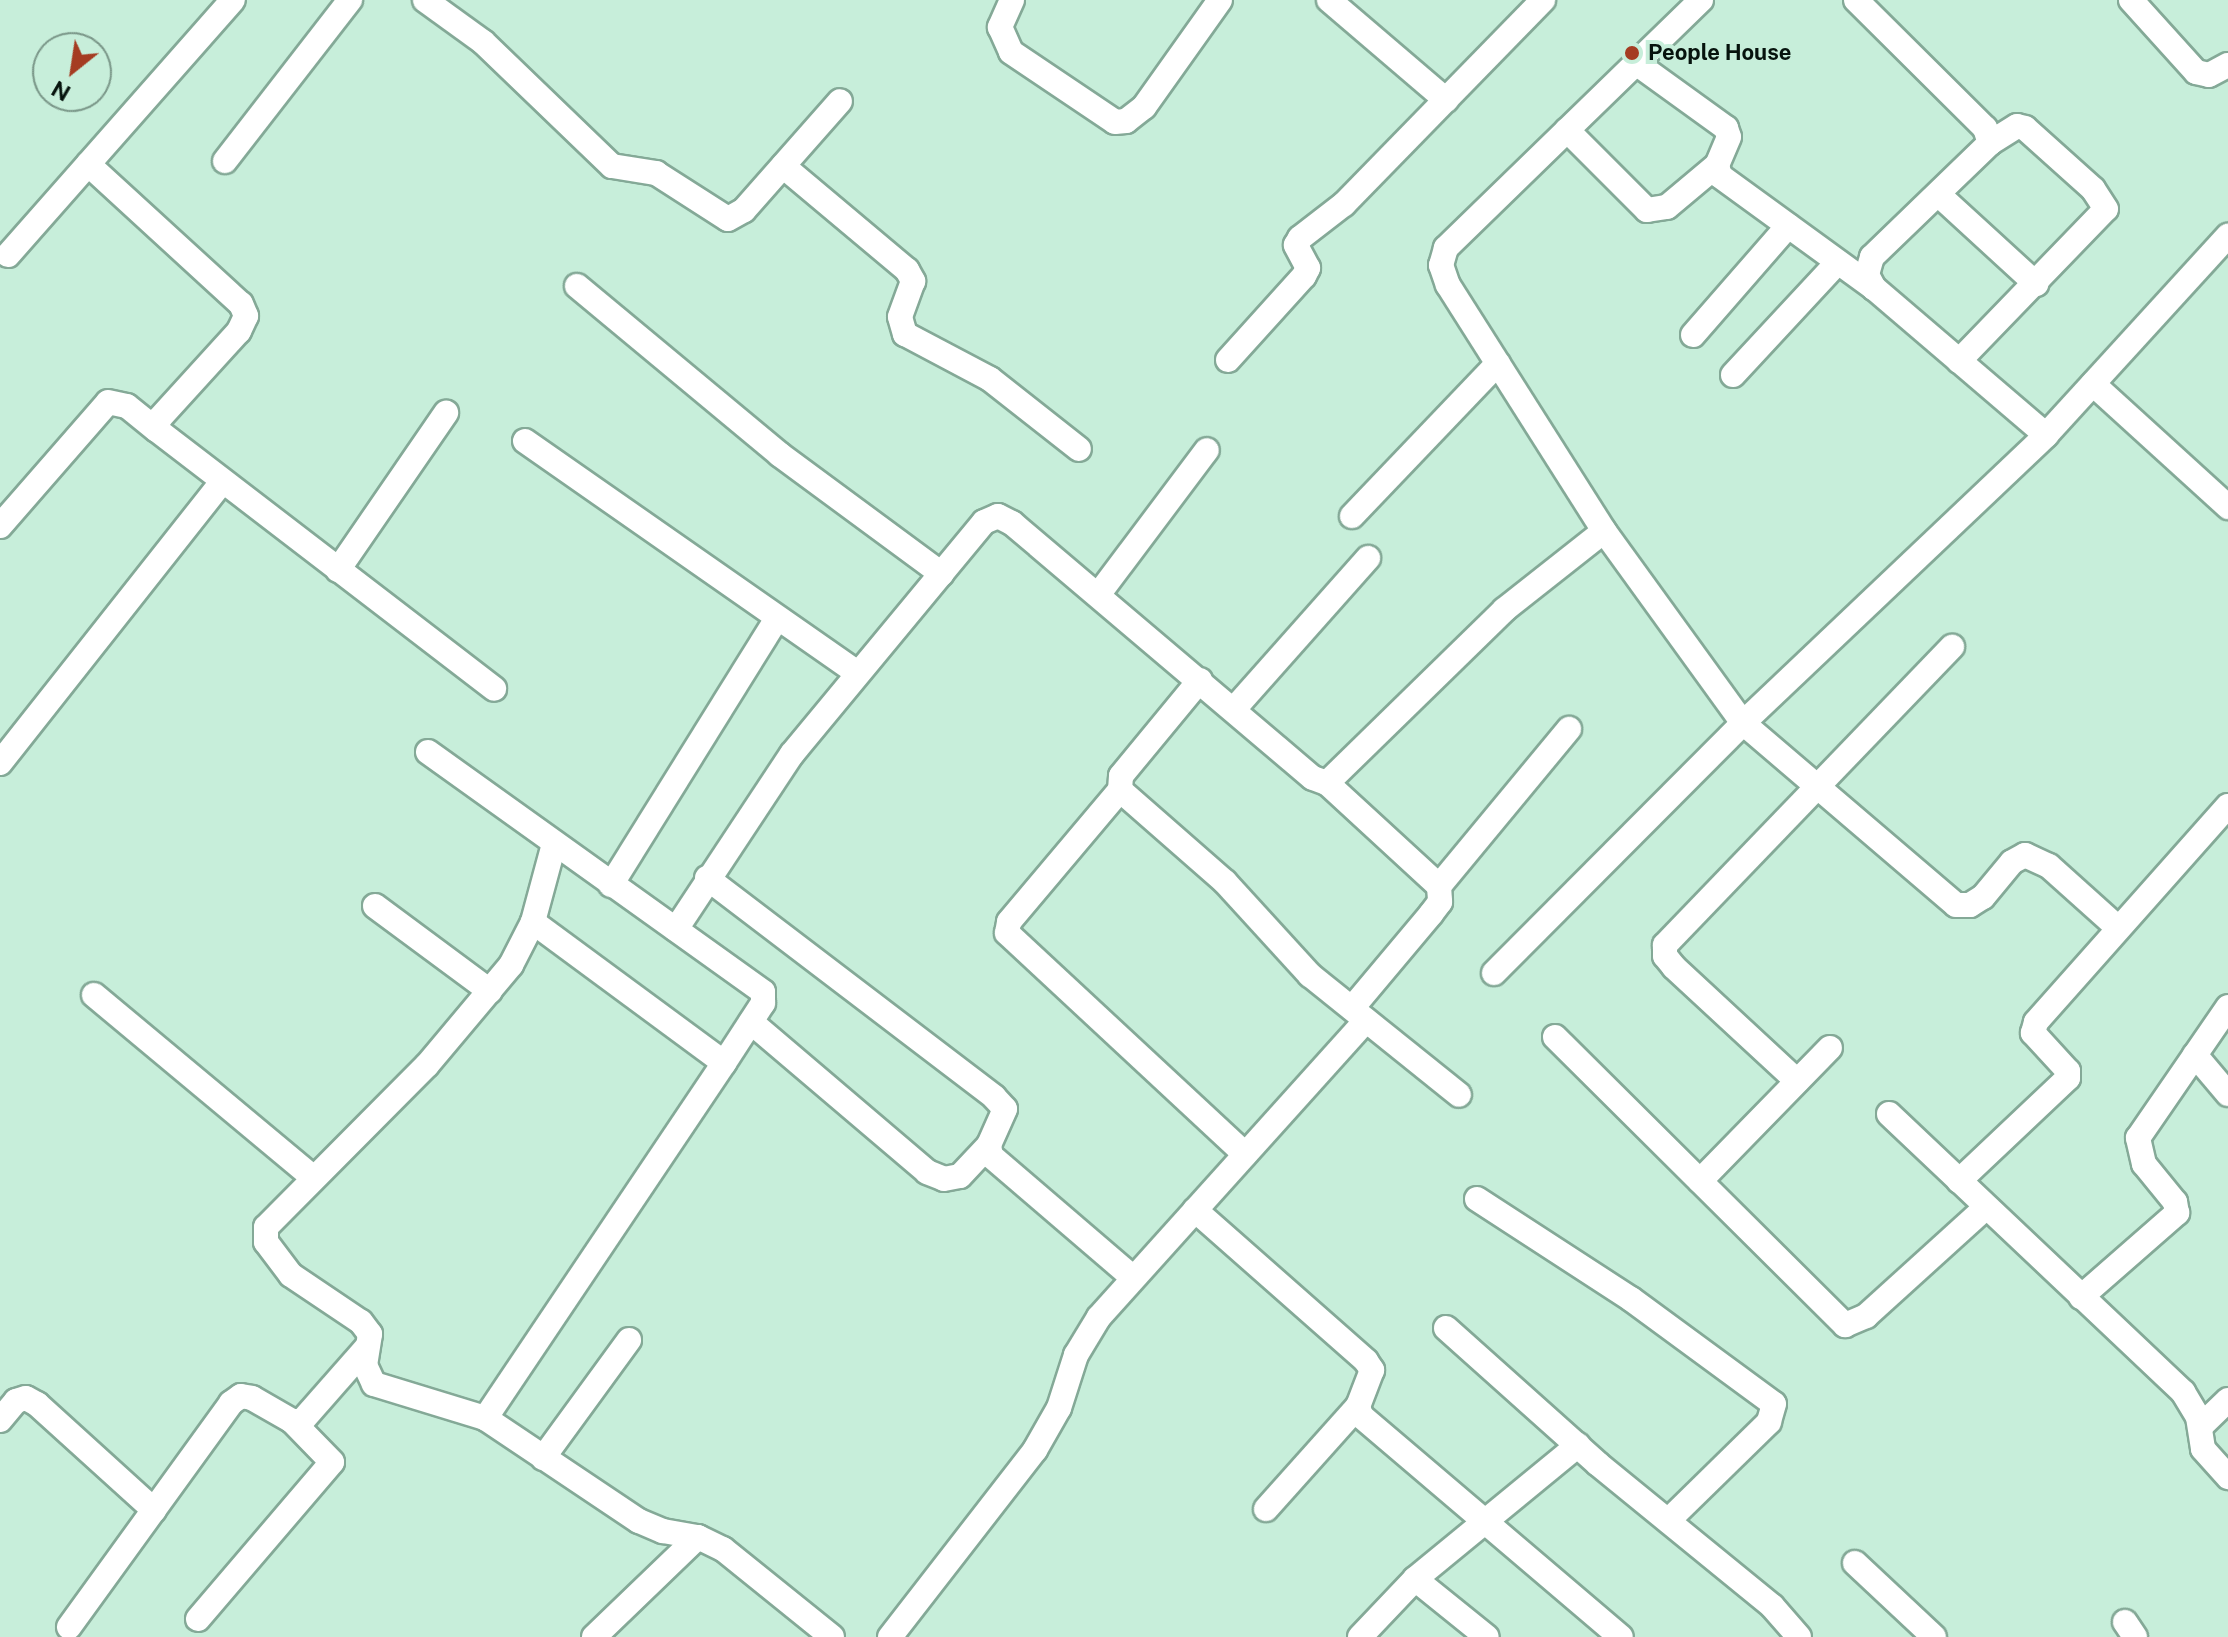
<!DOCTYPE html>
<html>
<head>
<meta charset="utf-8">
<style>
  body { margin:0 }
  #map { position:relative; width:2228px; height:1637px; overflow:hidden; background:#c7eeda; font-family:"Public Sans",sans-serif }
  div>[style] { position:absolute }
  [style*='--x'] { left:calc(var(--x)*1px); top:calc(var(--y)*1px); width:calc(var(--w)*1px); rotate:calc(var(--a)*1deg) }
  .roads { filter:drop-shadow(2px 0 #84a997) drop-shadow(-2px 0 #84a997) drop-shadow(0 2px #84a997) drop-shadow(0 -2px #84a997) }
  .minor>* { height:24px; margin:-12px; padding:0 12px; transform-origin:12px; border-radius:12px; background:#fff }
  .dots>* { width:22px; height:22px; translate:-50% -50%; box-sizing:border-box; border:4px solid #c7eeda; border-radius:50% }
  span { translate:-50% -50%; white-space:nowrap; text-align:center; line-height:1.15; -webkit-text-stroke:8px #c7eeda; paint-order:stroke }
  .poi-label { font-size:22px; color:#06130d; font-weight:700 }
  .left { translate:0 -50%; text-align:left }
  .north { position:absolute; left:32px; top:32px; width:80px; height:80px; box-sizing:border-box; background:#c7eeda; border:2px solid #7a9688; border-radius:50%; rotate:210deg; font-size:22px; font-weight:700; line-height:32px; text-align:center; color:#06130d }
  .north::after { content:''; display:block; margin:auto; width:28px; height:36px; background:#a53c22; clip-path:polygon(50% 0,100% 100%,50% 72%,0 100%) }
</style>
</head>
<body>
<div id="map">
  <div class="roads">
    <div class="minor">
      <i style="--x:425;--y:0;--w:72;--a:35.9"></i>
      <i style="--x:483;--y:42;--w:179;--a:43.9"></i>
      <i style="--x:612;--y:166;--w:45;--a:9"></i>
      <i style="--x:656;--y:173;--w:85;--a:32.6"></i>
      <i style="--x:728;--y:219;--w:18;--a:-29"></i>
      <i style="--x:744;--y:210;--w:145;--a:-48.6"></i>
      <i style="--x:1012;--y:0;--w:30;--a:114"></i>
      <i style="--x:1000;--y:27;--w:27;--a:66"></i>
      <i style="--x:1011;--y:52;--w:125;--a:33.9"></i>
      <i style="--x:1115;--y:122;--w:11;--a:-5"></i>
      <i style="--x:1126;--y:121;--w:23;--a:-38"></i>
      <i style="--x:1144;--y:107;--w:131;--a:-54.6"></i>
      <i style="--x:1329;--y:0;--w:154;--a:40.5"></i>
      <i style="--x:1701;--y:0;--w:356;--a:135.8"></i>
      <i style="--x:1446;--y:248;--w:18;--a:106"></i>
      <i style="--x:1441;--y:265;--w:21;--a:71"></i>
      <i style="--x:1448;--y:285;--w:291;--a:57.6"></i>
      <i style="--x:1604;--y:531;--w:237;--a:54.1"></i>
      <i style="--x:1743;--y:723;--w:280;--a:40.5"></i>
      <i style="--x:1956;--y:905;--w:14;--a:0"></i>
      <i style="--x:1970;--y:905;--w:15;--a:-32"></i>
      <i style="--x:1983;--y:897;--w:45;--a:-50.4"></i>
      <i style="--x:2012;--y:862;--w:15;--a:-28"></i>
      <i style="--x:2025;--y:855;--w:26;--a:25"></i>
      <i style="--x:2049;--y:866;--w:93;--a:41.9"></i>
      <i style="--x:1856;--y:0;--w:182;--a:44.8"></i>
      <i style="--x:1985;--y:128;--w:16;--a:72"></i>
      <i style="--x:1990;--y:143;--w:164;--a:136"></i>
      <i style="--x:1872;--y:257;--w:19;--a:106"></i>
      <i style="--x:1867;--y:275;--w:15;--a:62"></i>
      <i style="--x:1874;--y:288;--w:226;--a:40.5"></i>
      <i style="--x:2131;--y:0;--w:97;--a:47.9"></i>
      <i style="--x:2196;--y:72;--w:13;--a:13"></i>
      <i style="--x:2209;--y:75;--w:21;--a:-28"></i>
      <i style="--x:1636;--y:63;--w:111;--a:35.8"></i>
      <i style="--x:1726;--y:128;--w:9;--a:72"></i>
      <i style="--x:1729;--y:137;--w:30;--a:113"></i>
      <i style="--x:1717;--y:165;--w:11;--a:75"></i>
      <i style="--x:1720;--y:176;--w:190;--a:36"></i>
      <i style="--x:1567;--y:130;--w:113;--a:45"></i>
      <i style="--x:1647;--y:210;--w:20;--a:-9"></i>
      <i style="--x:1667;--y:207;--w:65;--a:-40"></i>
      <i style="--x:225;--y:161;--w:204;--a:-52.2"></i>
      <i style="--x:88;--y:164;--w:207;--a:42.5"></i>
      <i style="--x:241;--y:304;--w:13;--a:67"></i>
      <i style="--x:246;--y:316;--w:17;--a:115"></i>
      <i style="--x:239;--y:331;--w:119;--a:132.3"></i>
      <i style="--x:159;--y:419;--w:11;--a:100"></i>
      <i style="--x:157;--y:430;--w:425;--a:37.5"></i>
      <i style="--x:783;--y:166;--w:162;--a:40"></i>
      <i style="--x:907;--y:270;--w:13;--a:61"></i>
      <i style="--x:913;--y:281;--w:38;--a:110"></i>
      <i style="--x:900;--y:317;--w:18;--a:74"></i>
      <i style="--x:905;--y:334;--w:96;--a:27.9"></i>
      <i style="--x:990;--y:379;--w:113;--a:38.2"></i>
      <i style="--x:1939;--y:195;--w:132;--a:42.5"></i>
      <i style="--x:8;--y:255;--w:340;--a:-48.6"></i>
      <i style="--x:577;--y:286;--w:263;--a:39.7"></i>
      <i style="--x:779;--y:454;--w:202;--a:36.4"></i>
      <i style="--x:1693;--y:335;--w:145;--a:-48.9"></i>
      <i style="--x:1228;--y:360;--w:113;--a:-47.9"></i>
      <i style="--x:1304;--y:276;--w:9;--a:-63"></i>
      <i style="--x:1308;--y:268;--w:26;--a:-118"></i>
      <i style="--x:1296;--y:245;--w:8;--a:-60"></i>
      <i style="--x:1300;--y:238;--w:56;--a:-37.7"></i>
      <i style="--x:1344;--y:204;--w:285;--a:-45.7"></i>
      <i style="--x:1959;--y:361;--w:211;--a:-46"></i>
      <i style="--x:2106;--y:209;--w:24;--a:-123"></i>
      <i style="--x:2093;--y:189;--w:91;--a:-138.1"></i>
      <i style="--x:2025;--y:128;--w:8;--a:-166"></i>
      <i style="--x:2017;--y:126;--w:32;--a:148"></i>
      <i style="--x:1733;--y:375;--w:154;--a:-47.1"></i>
      <i style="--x:2093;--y:384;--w:183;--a:42.3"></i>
      <i style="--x:525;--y:441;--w:406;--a:34.9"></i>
      <i style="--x:1352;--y:516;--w:211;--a:-46.3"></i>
      <i style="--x:0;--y:526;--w:164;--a:-48.9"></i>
      <i style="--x:108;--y:402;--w:19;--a:12"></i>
      <i style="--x:127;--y:406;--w:38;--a:39"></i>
      <i style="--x:338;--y:570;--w:191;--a:-55.5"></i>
      <i style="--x:1098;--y:595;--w:181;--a:-53.1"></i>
      <i style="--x:1200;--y:680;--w:124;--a:129.5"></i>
      <i style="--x:1121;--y:776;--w:14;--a:94"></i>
      <i style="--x:1120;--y:790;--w:140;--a:41.2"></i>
      <i style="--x:1225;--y:882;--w:126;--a:47.6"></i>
      <i style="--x:1310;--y:975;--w:191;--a:38.8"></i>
      <i style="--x:1234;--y:709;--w:202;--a:-48.4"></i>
      <i style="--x:428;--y:752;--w:412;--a:35.6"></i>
      <i style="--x:763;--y:992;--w:11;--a:90"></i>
      <i style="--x:763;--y:1003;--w:72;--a:123"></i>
      <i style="--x:724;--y:1063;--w:428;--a:123.9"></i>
      <i style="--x:0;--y:763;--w:357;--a:-51.7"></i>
      <i style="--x:1327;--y:783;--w:152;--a:42.6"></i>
      <i style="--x:1439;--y:886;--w:16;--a:86"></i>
      <i style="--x:1440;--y:902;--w:15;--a:127"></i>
      <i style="--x:1431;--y:914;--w:123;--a:130"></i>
      <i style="--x:1120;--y:790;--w:172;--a:130.1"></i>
      <i style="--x:1009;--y:922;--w:11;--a:100"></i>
      <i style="--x:1007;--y:933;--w:325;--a:42.9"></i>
      <i style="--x:554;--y:844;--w:81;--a:105.1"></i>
      <i style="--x:533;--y:922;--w:48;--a:117.1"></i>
      <i style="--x:511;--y:965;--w:131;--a:130"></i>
      <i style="--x:427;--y:1065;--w:228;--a:134.8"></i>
      <i style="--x:266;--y:1227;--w:15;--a:90"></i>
      <i style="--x:266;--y:1242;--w:41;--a:52.9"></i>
      <i style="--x:291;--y:1275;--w:84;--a:33.9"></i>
      <i style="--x:361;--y:1322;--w:15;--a:53"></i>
      <i style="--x:370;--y:1334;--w:31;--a:99"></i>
      <i style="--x:365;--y:1365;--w:21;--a:65"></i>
      <i style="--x:374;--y:1384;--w:116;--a:17"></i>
      <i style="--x:485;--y:1418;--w:185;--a:33.8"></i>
      <i style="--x:639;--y:1521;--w:26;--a:23"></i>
      <i style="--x:663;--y:1531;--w:36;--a:10"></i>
      <i style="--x:698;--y:1537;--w:28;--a:26"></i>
      <i style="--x:723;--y:1549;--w:140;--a:38.9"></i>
      <i style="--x:707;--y:878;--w:361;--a:37.3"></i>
      <i style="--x:994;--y:1097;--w:16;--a:47"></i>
      <i style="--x:1005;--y:1109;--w:39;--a:114"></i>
      <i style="--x:989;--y:1145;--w:11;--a:80"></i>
      <i style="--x:991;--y:1156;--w:186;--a:40.6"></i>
      <i style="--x:611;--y:885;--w:314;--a:-58.1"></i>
      <i style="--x:1439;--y:886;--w:204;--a:-50.4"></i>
      <i style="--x:375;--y:906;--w:143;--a:36.5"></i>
      <i style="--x:533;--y:922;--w:237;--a:36.4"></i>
      <i style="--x:676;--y:929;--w:210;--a:-56.5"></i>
      <i style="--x:792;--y:754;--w:301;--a:-50.4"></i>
      <i style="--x:984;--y:522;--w:15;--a:-23"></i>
      <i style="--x:998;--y:516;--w:16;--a:27"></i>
      <i style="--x:1012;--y:523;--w:394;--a:40.3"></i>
      <i style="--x:1313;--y:778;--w:15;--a:20"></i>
      <i style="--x:1327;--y:783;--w:248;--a:-44.3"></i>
      <i style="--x:1504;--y:610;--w:127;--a:-38.3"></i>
      <i style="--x:1494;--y:973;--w:353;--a:-45.1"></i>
      <i style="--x:1743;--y:723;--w:418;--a:-43.5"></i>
      <i style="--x:2046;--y:435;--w:270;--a:-47.6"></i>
      <i style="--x:94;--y:995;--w:286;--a:39.8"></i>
      <i style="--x:751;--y:1022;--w:231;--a:40.4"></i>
      <i style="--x:927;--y:1172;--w:18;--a:22"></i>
      <i style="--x:944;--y:1179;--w:16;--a:-11"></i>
      <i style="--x:960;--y:1176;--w:42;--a:-46.9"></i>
      <i style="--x:1555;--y:1037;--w:409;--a:44.8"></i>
      <i style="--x:1845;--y:1325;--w:23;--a:-23"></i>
      <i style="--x:1866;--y:1316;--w:161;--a:-42.2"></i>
      <i style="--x:2195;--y:1055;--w:51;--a:49.8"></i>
      <i style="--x:1797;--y:1081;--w:168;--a:-137.2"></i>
      <i style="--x:1674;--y:967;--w:14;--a:-129"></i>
      <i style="--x:1665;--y:956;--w:11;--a:-90"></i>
      <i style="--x:1665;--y:945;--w:414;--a:-46.1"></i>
      <i style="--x:1889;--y:1114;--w:405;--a:43.4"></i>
      <i style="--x:2183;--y:1392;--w:29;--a:59"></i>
      <i style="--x:2198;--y:1417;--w:32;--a:81"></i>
      <i style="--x:2203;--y:1449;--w:38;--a:48"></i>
      <i style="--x:1700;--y:1181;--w:186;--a:-45.7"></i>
      <i style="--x:1959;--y:1181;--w:150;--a:-43.4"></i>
      <i style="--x:2068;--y:1078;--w:7;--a:-90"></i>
      <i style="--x:2068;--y:1071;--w:52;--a:-132.6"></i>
      <i style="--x:2033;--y:1033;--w:11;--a:-75"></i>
      <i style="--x:2036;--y:1022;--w:289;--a:-48.4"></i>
      <i style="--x:1477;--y:1199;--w:184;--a:33"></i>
      <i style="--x:1631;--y:1299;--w:177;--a:36.3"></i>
      <i style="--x:1774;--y:1404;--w:19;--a:106"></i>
      <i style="--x:1769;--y:1422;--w:141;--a:135.6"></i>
      <i style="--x:1195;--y:1210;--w:228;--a:41.4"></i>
      <i style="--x:1366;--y:1361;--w:11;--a:56"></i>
      <i style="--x:1372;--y:1370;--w:39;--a:111"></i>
      <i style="--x:1358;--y:1406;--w:10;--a:73"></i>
      <i style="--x:1361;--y:1416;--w:341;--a:40.4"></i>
      <i style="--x:2081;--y:1297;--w:128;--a:-41.2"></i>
      <i style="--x:2177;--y:1213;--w:11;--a:-100"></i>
      <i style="--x:2175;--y:1202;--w:49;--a:-129.2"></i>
      <i style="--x:2144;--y:1164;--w:27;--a:-103"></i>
      <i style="--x:2138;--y:1138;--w:159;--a:-55.5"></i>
      <i style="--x:1446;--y:1328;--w:204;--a:41.8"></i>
      <i style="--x:1598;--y:1464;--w:225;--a:39.2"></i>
      <i style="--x:1772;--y:1606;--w:41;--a:48.9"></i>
      <i style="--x:0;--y:1420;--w:25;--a:-50"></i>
      <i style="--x:16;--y:1401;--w:10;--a:-17"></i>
      <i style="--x:26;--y:1398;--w:13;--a:29"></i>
      <i style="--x:37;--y:1404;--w:158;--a:42.2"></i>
      <i style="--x:2200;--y:1427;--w:39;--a:-44"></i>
      <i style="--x:543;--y:1458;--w:146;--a:-53.9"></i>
      <i style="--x:1266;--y:1509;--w:138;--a:-48.2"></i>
      <i style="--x:1855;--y:1563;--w:108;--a:43.1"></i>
      <i style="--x:1415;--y:1579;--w:92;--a:38.9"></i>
      <i style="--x:198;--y:1619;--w:206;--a:-49.5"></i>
      <i style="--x:332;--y:1462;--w:57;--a:-134.3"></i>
      <i style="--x:2125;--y:1622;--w:18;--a:56"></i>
      <i style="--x:69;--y:1627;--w:276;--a:-54.1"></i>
      <i style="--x:231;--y:1403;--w:12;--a:-35"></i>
      <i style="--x:241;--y:1396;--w:11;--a:10"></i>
      <i style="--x:252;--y:1398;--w:46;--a:29.9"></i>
      <i style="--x:292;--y:1421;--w:10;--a:0"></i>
      <i style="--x:302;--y:1421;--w:98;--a:-48.7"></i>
      <i style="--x:594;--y:1637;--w:144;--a:-43.9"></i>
      <i style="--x:890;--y:1637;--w:237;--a:-52.2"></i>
      <i style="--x:1035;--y:1450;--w:48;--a:-60.3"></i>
      <i style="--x:1059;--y:1408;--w:56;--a:-72.2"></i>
      <i style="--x:1076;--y:1355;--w:44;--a:-58.8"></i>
      <i style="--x:1099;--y:1317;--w:399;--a:-48"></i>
      <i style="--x:1360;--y:1637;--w:80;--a:-46.5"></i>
      <i style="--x:1415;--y:1579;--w:211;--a:-39.4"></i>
    </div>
  </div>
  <div class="dots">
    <i style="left:1632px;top:53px;background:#a53c22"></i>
  </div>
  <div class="poi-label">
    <span class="left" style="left:1648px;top:53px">People House</span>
  </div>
  <div class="north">N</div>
</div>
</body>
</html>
